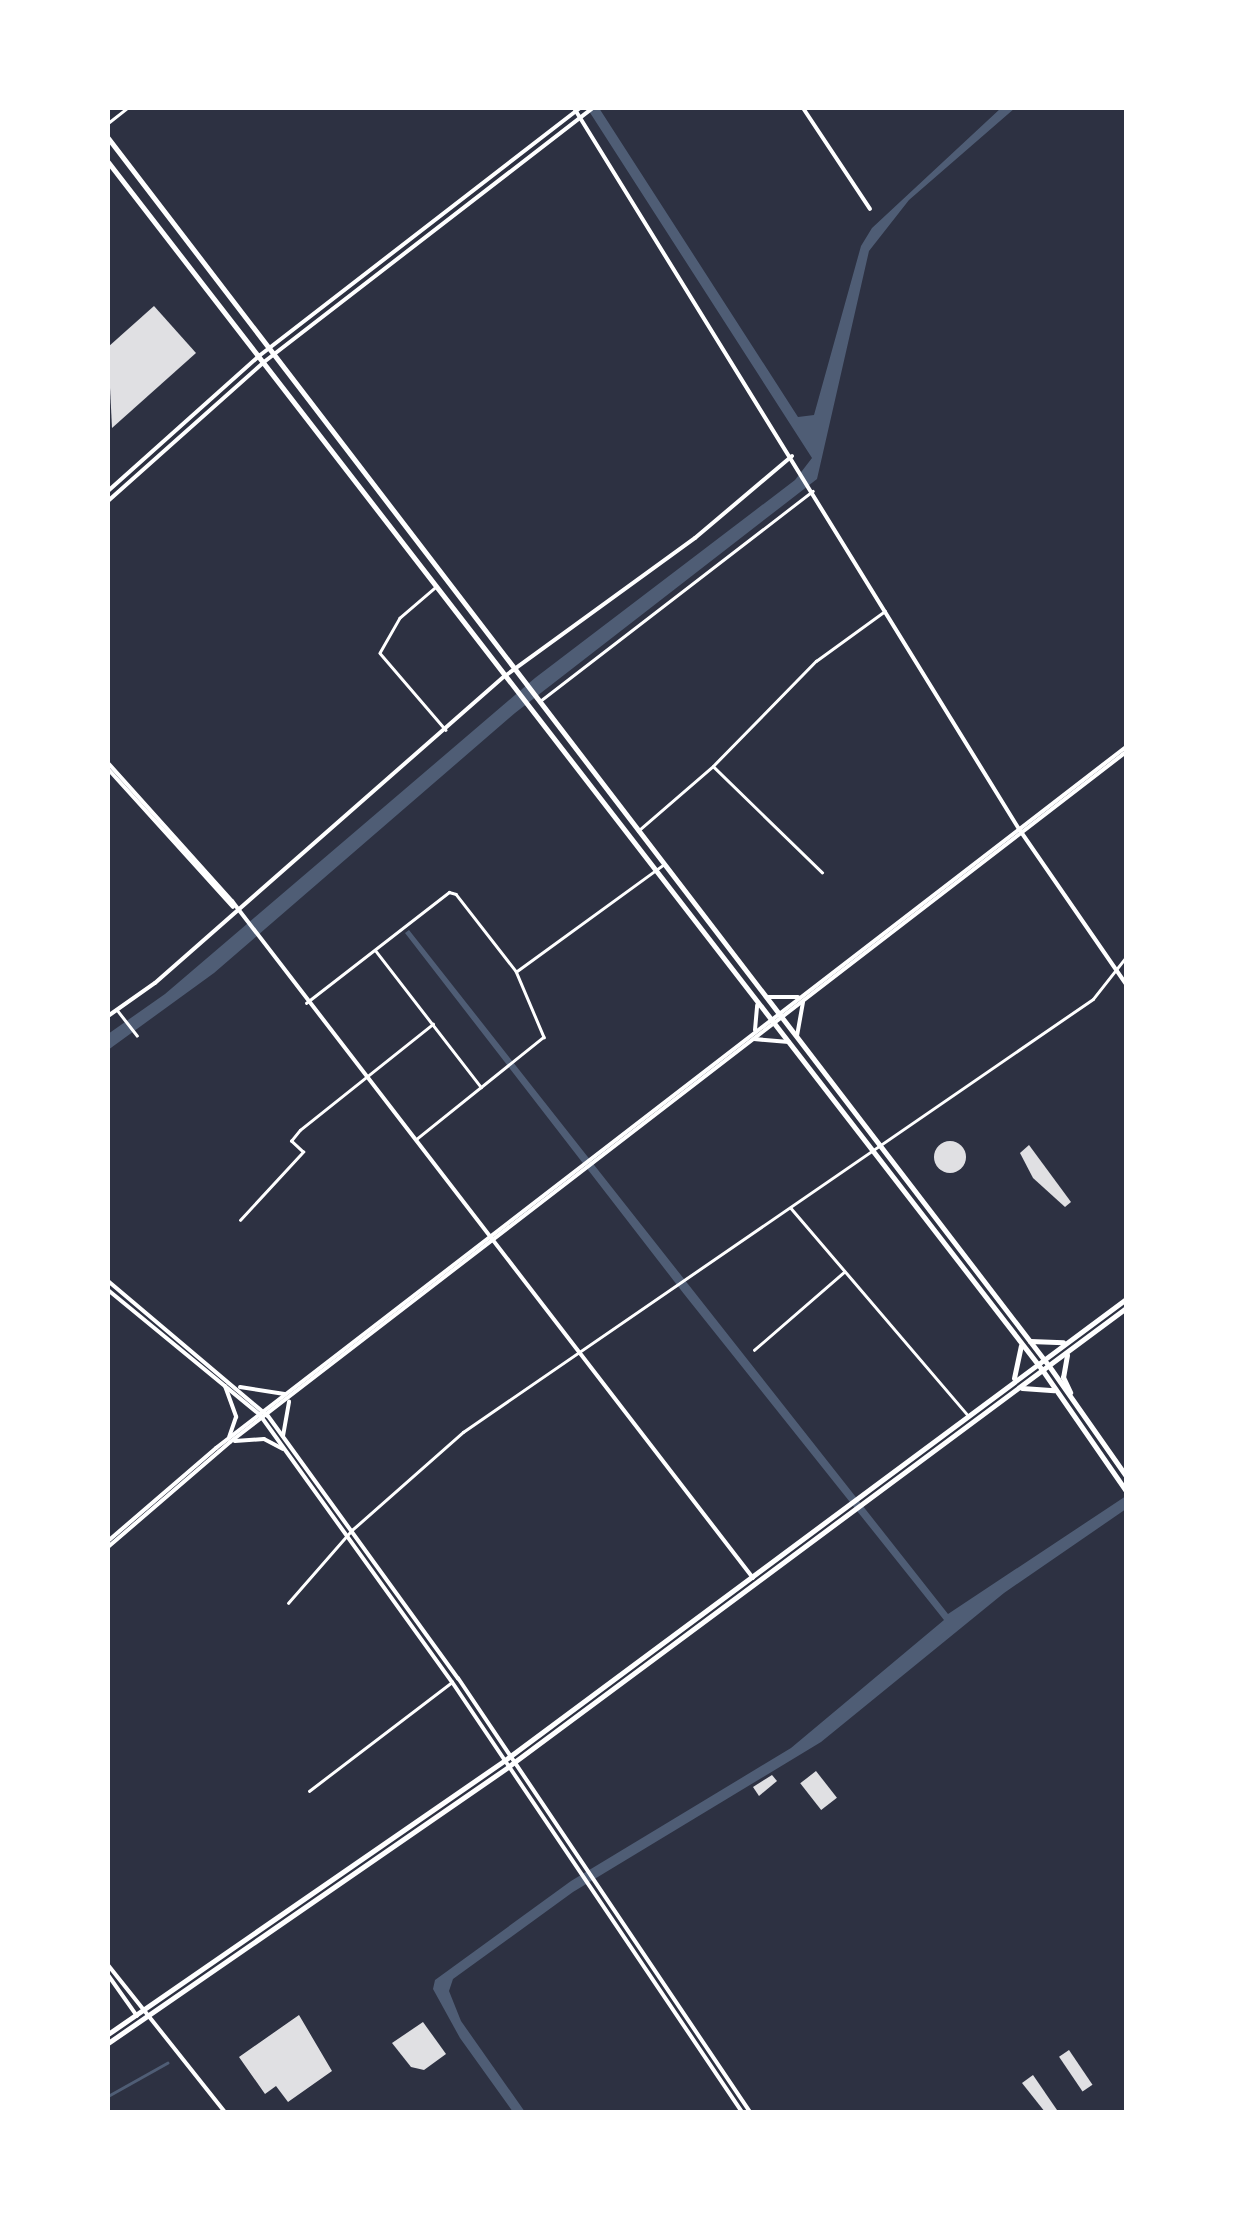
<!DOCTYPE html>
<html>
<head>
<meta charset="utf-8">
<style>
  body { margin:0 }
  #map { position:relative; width:1234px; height:2220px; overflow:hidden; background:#2d3142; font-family:Jost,sans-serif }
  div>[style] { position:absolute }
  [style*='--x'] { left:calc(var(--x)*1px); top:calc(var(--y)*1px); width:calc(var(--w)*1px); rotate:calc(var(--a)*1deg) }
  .water>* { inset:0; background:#4f5d75 }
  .stream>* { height:2.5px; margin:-1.25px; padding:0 1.25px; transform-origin:1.25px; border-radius:1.25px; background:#4f5d75 }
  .building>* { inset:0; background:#e0e0e3; transform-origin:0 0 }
  .round { border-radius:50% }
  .minor>* { height:2.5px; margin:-1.25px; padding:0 1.25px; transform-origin:1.25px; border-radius:1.25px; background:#fff }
  .tertiary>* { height:4px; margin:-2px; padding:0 2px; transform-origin:2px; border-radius:2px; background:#fff }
  .secondary>* { height:4px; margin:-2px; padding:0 2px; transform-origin:2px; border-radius:2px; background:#fff }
  .primary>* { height:5px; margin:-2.5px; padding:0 2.5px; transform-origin:2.5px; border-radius:2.5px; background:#fff }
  span { translate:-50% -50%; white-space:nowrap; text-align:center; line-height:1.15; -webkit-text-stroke:8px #fff; paint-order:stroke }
  .frame { position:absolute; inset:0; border:110px solid #fff; pointer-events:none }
</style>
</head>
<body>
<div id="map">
  <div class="water">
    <i style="clip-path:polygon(587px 108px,599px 108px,798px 417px,814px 415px,861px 246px,872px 228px,1001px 108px,1015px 108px,909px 200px,869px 251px,817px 479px,515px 713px,214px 973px,108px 1050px,108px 1034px,165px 994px,535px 678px,795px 480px,812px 458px)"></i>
    <i style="clip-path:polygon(409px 930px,948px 1614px,1126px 1496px,1126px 1509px,1004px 1593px,821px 1742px,573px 1892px,453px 1979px,449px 1991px,461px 2021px,525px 2112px,513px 2112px,460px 2038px,433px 1989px,435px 1980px,571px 1881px,791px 1748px,944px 1620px,684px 1294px,405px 933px)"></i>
  </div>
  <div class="stream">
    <i style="--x:108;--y:2096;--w:68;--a:-29.2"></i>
  </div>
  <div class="building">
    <i style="clip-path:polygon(154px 306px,196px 353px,112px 428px,108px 347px)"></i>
    <i class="round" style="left:934px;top:1141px;width:32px;height:32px"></i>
    <i style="clip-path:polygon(1029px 1145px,1071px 1202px,1065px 1207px,1033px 1178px,1020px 1153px)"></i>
    <i style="left:816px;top:1771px;width:34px;height:20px;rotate:52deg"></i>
    <i style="clip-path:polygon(772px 1775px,777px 1781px,759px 1796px,753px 1787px)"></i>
    <i style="clip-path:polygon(299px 2015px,332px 2071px,288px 2102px,276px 2086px,265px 2094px,239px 2057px)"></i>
    <i style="clip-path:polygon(423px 2022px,446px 2054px,424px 2070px,411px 2067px,392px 2043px)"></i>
    <i style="left:1069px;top:2050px;width:42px;height:12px;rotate:56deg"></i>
    <i style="clip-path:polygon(1033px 2075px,1057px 2110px,1054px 2112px,1045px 2112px,1022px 2083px)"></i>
  </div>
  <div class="minor">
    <i style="--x:108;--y:123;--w:24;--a:-38"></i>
    <i style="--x:435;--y:588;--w:46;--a:139.4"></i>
    <i style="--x:400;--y:618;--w:40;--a:119.7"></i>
    <i style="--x:380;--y:653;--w:101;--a:49.4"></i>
    <i style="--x:540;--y:701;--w:344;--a:-37.6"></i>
    <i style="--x:714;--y:767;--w:151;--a:44.2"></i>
    <i style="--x:638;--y:831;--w:99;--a:-40.9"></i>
    <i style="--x:713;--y:766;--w:147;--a:-45.6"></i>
    <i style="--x:816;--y:661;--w:85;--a:-35.9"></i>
    <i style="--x:376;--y:951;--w:172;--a:52.3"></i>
    <i style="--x:517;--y:971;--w:180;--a:-36"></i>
    <i style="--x:306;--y:1003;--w:181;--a:-37.8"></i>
    <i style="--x:449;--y:892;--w:7;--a:16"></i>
    <i style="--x:456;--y:894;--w:98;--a:52.1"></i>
    <i style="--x:516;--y:971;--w:72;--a:67"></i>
    <i style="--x:544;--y:1037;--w:164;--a:141.2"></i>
    <i style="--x:118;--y:1011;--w:31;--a:52"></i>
    <i style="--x:791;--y:1208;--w:272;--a:49.5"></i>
    <i style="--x:240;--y:1220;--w:93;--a:-47.2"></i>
    <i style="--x:303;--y:1152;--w:16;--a:-137"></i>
    <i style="--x:291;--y:1141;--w:14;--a:-51"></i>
    <i style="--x:300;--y:1130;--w:170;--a:-38.6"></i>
    <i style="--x:754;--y:1350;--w:119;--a:-40.9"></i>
    <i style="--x:288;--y:1603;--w:97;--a:-48.8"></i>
    <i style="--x:352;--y:1530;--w:148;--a:-41.4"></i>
    <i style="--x:463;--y:1432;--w:764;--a:-34.5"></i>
    <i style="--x:1093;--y:999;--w:53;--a:-51.8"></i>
    <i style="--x:309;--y:1791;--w:178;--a:-37.3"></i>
  </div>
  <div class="tertiary">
    <i style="--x:574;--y:108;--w:847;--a:58.32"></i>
    <i style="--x:1019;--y:829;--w:188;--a:55.4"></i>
    <i style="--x:803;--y:108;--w:121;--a:56.4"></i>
    <i style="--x:108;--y:763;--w:186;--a:48.1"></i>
    <i style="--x:232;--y:901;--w:854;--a:52.42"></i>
    <i style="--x:108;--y:769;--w:186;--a:47.8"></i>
    <i style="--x:108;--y:1016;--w:57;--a:-35.1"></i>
    <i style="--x:155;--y:983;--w:466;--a:-41.3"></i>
    <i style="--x:505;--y:676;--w:235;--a:-36"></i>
    <i style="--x:695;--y:538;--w:127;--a:-40.2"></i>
    <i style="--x:108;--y:1965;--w:188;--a:51.5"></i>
    <i style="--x:108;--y:1975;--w:50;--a:54.7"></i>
  </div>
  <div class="secondary">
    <i style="--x:108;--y:491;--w:203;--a:-41.8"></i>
    <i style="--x:259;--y:356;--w:406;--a:-37.7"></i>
    <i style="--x:108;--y:501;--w:209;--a:-41.7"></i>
    <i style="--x:264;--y:362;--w:416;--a:-37.7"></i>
    <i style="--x:768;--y:997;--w:30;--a:0"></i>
    <i style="--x:755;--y:1030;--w:25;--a:-85"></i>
    <i style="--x:797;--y:1036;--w:35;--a:-80"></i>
    <i style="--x:754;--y:1039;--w:35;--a:5"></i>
    <i style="--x:108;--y:1281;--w:209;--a:40.2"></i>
    <i style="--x:268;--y:1416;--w:324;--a:54.1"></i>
    <i style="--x:458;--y:1678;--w:523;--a:56.07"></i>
    <i style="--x:108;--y:1290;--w:197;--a:39.4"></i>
    <i style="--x:260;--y:1415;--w:329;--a:54.3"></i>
    <i style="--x:452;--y:1682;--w:519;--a:56"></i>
    <i style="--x:225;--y:1386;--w:33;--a:70"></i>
    <i style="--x:236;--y:1417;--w:21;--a:109"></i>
    <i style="--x:240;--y:1387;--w:45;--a:9"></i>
    <i style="--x:283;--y:1436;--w:35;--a:-80"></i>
    <i style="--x:235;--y:1441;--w:29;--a:-4"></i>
    <i style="--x:264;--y:1439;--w:21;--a:28"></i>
    <i style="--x:108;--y:1541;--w:143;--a:-40.7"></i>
    <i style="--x:216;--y:1448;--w:1149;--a:-37.61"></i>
    <i style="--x:108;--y:1547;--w:161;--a:-40.7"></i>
    <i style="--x:230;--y:1442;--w:1131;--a:-37.6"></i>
  </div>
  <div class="primary">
    <i style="--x:108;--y:138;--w:1547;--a:52.54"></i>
    <i style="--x:1049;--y:1366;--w:134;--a:55"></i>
    <i style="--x:108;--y:162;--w:1528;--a:52.28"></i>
    <i style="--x:1043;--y:1371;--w:146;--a:55.3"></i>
    <i style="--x:1030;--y:1341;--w:33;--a:2"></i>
    <i style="--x:1067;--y:1355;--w:22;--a:100"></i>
    <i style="--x:1063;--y:1377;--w:17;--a:65"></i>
    <i style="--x:1014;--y:1378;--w:33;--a:-78"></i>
    <i style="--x:1022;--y:1388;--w:32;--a:4"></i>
    <i style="--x:108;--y:2034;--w:482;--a:-34.6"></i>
    <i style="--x:505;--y:1760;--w:773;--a:-36.59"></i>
    <i style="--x:108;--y:2043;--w:487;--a:-34.6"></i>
    <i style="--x:509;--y:1766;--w:768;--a:-36.59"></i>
  </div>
  <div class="frame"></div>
</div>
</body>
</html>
